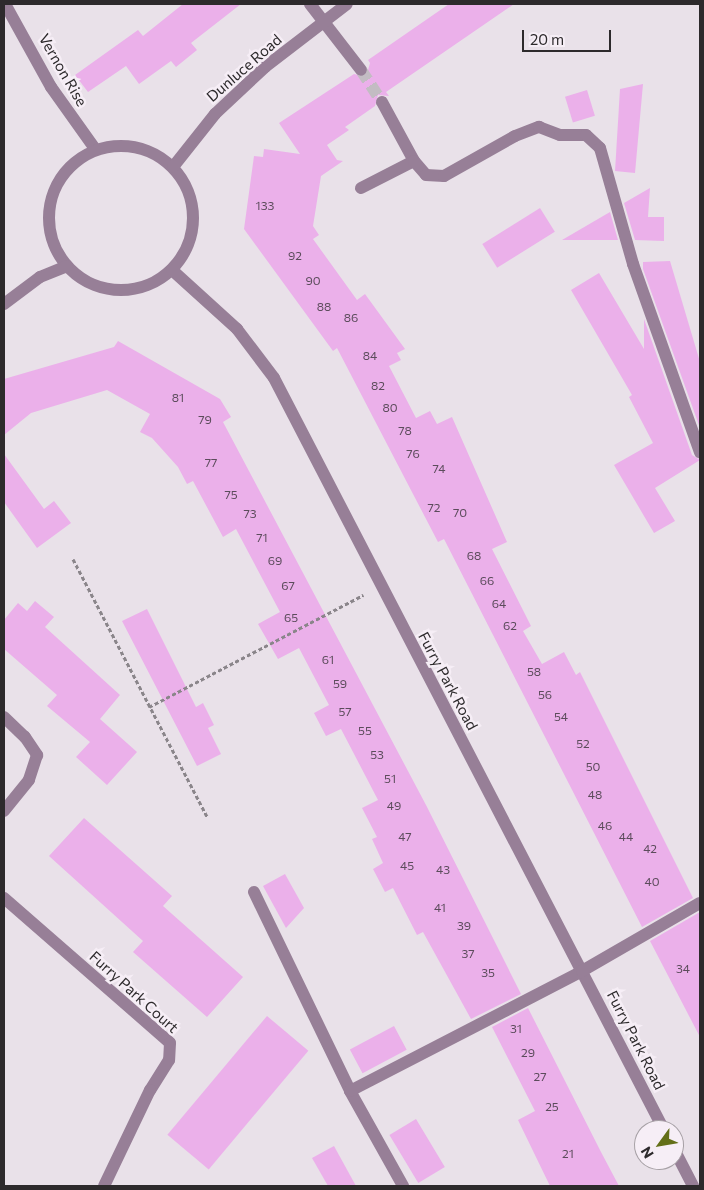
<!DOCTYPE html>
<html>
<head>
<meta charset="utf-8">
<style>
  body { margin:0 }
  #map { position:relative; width:704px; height:1190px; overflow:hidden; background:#e9e1e9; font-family:Commissioner,sans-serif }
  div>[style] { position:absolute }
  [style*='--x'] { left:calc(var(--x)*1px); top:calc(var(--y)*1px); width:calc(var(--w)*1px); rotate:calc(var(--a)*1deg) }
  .building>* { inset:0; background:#ebb0ea; transform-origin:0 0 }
  .minor-tunnel>* { height:12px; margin-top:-6px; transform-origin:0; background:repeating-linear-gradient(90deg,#c3bcc3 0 12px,transparent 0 18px) }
  .path>* { height:3px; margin-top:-1.5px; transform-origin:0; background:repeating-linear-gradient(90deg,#8a858a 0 4px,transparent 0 6.5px) }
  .minor>* { height:12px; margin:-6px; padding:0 6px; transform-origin:6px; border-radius:6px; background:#977f97 }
  .minor>.ring { margin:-6px; padding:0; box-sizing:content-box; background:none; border:12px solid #977f97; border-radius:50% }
  span { translate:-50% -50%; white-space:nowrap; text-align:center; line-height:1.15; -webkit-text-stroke:5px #f6eef6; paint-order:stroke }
  .number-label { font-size:12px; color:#5c4c5c }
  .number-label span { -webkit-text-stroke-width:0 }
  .street-label { font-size:15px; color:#2d2a2c }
  .frame { position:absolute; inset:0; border:5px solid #2d2a2c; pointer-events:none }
  .north { position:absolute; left:634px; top:1120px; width:50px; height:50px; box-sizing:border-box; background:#f6eef6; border:1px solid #a6a0a5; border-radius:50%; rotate:238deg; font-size:14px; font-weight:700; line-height:20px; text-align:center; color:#2d2a2c }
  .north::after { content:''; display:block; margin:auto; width:18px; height:22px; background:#636f18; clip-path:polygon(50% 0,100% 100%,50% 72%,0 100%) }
  .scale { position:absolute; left:522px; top:30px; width:89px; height:22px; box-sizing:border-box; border:2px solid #2d2a2c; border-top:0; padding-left:6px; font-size:15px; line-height:18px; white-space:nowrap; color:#2d2a2c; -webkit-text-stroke:4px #f6eef6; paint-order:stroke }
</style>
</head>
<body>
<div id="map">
  <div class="building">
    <i style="clip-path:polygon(183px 4px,241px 4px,191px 43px,197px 50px,176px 67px,171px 61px,139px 84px,126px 66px,88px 92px,75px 75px,138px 30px,143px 36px)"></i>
    <i style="clip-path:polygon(449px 4px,514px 4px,386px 92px,389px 96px,378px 95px,375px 106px,345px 127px,349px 130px,327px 145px,337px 160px,343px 161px,321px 176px,313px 226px,319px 235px,313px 239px,357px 300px,365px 294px,405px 349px,397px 353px,401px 360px,389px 366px,416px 418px,430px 411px,437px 424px,452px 417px,507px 542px,492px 549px,531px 626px,523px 631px,542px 664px,564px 652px,576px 675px,580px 672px,693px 898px,642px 927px,444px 539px,438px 542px,337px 348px,333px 351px,244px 229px,254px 156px,263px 157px,264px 149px,300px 154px,279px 123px,354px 74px,366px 77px,370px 63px,368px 60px)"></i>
    <i style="clip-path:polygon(643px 84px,635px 173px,615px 171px,620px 89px)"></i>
    <i style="left:587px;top:90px;width:27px;height:23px;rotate:73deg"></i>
    <i style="clip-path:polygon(650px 188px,648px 217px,664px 217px,664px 241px,635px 240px,624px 203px)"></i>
    <i style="left:540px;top:208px;width:28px;height:68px;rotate:58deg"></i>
    <i style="clip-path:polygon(610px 212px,618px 240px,562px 240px)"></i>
    <i style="clip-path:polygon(670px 261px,700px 362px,700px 428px,643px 269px,643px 262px)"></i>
    <i style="clip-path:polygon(599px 273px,644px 349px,644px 319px,692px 455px,700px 460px,655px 488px,675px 521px,654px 533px,614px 465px,653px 443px,629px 397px,632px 395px,571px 290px)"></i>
    <i style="clip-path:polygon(118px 341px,220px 399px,231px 417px,223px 422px,426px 805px,521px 994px,471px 1019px,423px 932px,417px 935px,393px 888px,385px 892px,373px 869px,383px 863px,372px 839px,377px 837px,362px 808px,378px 800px,341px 729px,326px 736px,314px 713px,329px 705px,299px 648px,278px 659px,258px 624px,280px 612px,236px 529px,223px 537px,193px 481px,187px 484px,178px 467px,152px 438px,140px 432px,150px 414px,107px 390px,31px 413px,4px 435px,4px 379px,114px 347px)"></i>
    <i style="clip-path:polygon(4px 454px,44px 509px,54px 501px,71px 523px,37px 548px,4px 502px)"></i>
    <i style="clip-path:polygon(35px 601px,54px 617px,45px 627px,120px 695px,100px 719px,137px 752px,107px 785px,76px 757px,90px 742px,47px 706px,57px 695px,4px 649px,4px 620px,18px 603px,27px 611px)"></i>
    <i style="clip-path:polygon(147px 609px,196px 707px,203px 703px,214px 725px,208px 728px,221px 754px,197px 766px,122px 621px)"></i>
    <i style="clip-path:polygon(84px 818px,172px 896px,163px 906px,243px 977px,207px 1017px,133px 952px,143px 941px,49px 856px)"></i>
    <i style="clip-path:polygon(285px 874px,304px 908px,286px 928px,263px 886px)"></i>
    <i style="clip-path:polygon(700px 912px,700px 1037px,650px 941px)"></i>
    <i style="clip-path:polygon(528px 1008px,601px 1152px,619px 1186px,550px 1186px,518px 1120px,535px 1111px,492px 1027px)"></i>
    <i style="left:267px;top:1016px;width:54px;height:155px;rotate:40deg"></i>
    <i style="left:394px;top:1026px;width:27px;height:50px;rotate:62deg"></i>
    <i style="left:416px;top:1119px;width:56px;height:31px;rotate:59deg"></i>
    <i style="clip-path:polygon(334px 1146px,356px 1186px,328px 1186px,312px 1158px)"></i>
  </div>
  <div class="minor-tunnel">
    <i style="--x:361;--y:70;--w:38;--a:57"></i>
  </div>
  <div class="path">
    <i style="--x:73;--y:559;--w:292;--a:62.5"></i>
    <i style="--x:149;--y:707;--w:242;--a:-27.6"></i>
  </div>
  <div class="minor">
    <i style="--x:5;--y:4;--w:95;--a:61"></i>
    <i style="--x:51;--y:87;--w:77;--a:54.5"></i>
    <i style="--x:310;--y:4;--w:83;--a:52.3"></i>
    <i style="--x:382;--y:102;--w:67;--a:61.5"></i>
    <i class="ring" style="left:49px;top:146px;width:132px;height:132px"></i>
    <i style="--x:173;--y:167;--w:68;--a:-51.6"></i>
    <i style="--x:215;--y:114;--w:69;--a:-43.2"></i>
    <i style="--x:265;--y:67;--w:103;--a:-37.5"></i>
    <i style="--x:361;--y:188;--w:59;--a:-27"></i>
    <i style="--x:414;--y:161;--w:18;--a:49"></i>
    <i style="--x:426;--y:175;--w:18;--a:3"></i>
    <i style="--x:444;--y:176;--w:81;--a:-29.4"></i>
    <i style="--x:515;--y:136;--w:26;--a:-21"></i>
    <i style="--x:539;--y:127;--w:22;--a:21"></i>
    <i style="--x:560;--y:135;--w:26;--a:0"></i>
    <i style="--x:586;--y:135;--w:19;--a:43"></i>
    <i style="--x:600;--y:148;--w:121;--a:74.1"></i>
    <i style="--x:633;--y:264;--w:200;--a:70.4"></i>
    <i style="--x:172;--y:270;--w:88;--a:42.2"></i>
    <i style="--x:237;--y:329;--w:61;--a:52.9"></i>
    <i style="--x:274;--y:378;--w:847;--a:62.59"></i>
    <i style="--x:4;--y:304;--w:45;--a:-36.9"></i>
    <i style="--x:40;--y:277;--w:29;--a:-22"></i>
    <i style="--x:4;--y:717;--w:29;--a:44"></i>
    <i style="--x:25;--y:737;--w:22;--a:56"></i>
    <i style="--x:37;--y:755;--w:26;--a:108"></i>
    <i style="--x:29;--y:780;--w:40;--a:129"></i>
    <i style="--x:254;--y:892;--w:221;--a:64.2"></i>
    <i style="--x:350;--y:1091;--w:109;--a:60.8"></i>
    <i style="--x:4;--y:898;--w:220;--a:41.1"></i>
    <i style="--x:170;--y:1043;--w:17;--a:93"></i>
    <i style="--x:169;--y:1060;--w:36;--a:122"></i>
    <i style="--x:150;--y:1090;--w:106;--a:115.6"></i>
    <i style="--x:350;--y:1091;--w:261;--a:-27.3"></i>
    <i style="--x:582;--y:971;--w:136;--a:-30"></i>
    <i style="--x:674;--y:1149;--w:42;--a:62.8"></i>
  </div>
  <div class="number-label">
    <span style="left:265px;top:206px">133</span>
    <span style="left:295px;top:256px">92</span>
    <span style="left:313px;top:281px">90</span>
    <span style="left:324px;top:307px">88</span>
    <span style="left:351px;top:318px">86</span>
    <span style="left:370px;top:356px">84</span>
    <span style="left:378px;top:386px">82</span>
    <span style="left:178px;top:398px">81</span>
    <span style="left:390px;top:408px">80</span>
    <span style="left:205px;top:420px">79</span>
    <span style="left:405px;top:431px">78</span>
    <span style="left:413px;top:454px">76</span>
    <span style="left:211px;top:463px">77</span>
    <span style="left:439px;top:469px">74</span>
    <span style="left:231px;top:495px">75</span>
    <span style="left:434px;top:508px">72</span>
    <span style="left:460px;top:513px">70</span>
    <span style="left:250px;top:514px">73</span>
    <span style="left:262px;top:538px">71</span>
    <span style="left:474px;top:556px">68</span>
    <span style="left:275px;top:561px">69</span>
    <span style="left:487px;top:581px">66</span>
    <span style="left:288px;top:586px">67</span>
    <span style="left:499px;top:604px">64</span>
    <span style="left:291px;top:618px">65</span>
    <span style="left:510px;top:626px">62</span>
    <span style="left:328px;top:660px">61</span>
    <span style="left:534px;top:672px">58</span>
    <span style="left:340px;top:684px">59</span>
    <span style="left:545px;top:695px">56</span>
    <span style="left:345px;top:712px">57</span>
    <span style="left:561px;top:717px">54</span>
    <span style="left:365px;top:731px">55</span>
    <span style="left:583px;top:744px">52</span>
    <span style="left:377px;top:755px">53</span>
    <span style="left:593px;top:767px">50</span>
    <span style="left:390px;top:779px">51</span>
    <span style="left:595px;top:795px">48</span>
    <span style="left:394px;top:806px">49</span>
    <span style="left:605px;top:826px">46</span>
    <span style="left:405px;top:837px">47</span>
    <span style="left:626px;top:837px">44</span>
    <span style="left:650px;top:849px">42</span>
    <span style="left:407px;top:866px">45</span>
    <span style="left:443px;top:870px">43</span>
    <span style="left:652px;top:882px">40</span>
    <span style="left:440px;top:908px">41</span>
    <span style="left:464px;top:926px">39</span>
    <span style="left:468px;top:954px">37</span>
    <span style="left:683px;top:969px">34</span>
    <span style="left:488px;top:973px">35</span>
    <span style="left:516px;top:1029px">31</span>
    <span style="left:528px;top:1053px">29</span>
    <span style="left:540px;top:1077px">27</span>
    <span style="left:552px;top:1107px">25</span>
    <span style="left:568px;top:1154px">21</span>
  </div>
  <div class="street-label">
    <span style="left:244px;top:68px;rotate:-41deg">Dunluce Road</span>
    <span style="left:63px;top:70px;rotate:60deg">Vernon Rise</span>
    <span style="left:448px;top:681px;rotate:62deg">Furry Park Road</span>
    <span style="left:134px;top:992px;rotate:42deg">Furry Park Court</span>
    <span style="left:636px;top:1040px;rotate:63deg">Furry Park Road</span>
  </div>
  <div class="frame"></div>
  <div class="north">N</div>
  <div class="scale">20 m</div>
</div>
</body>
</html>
